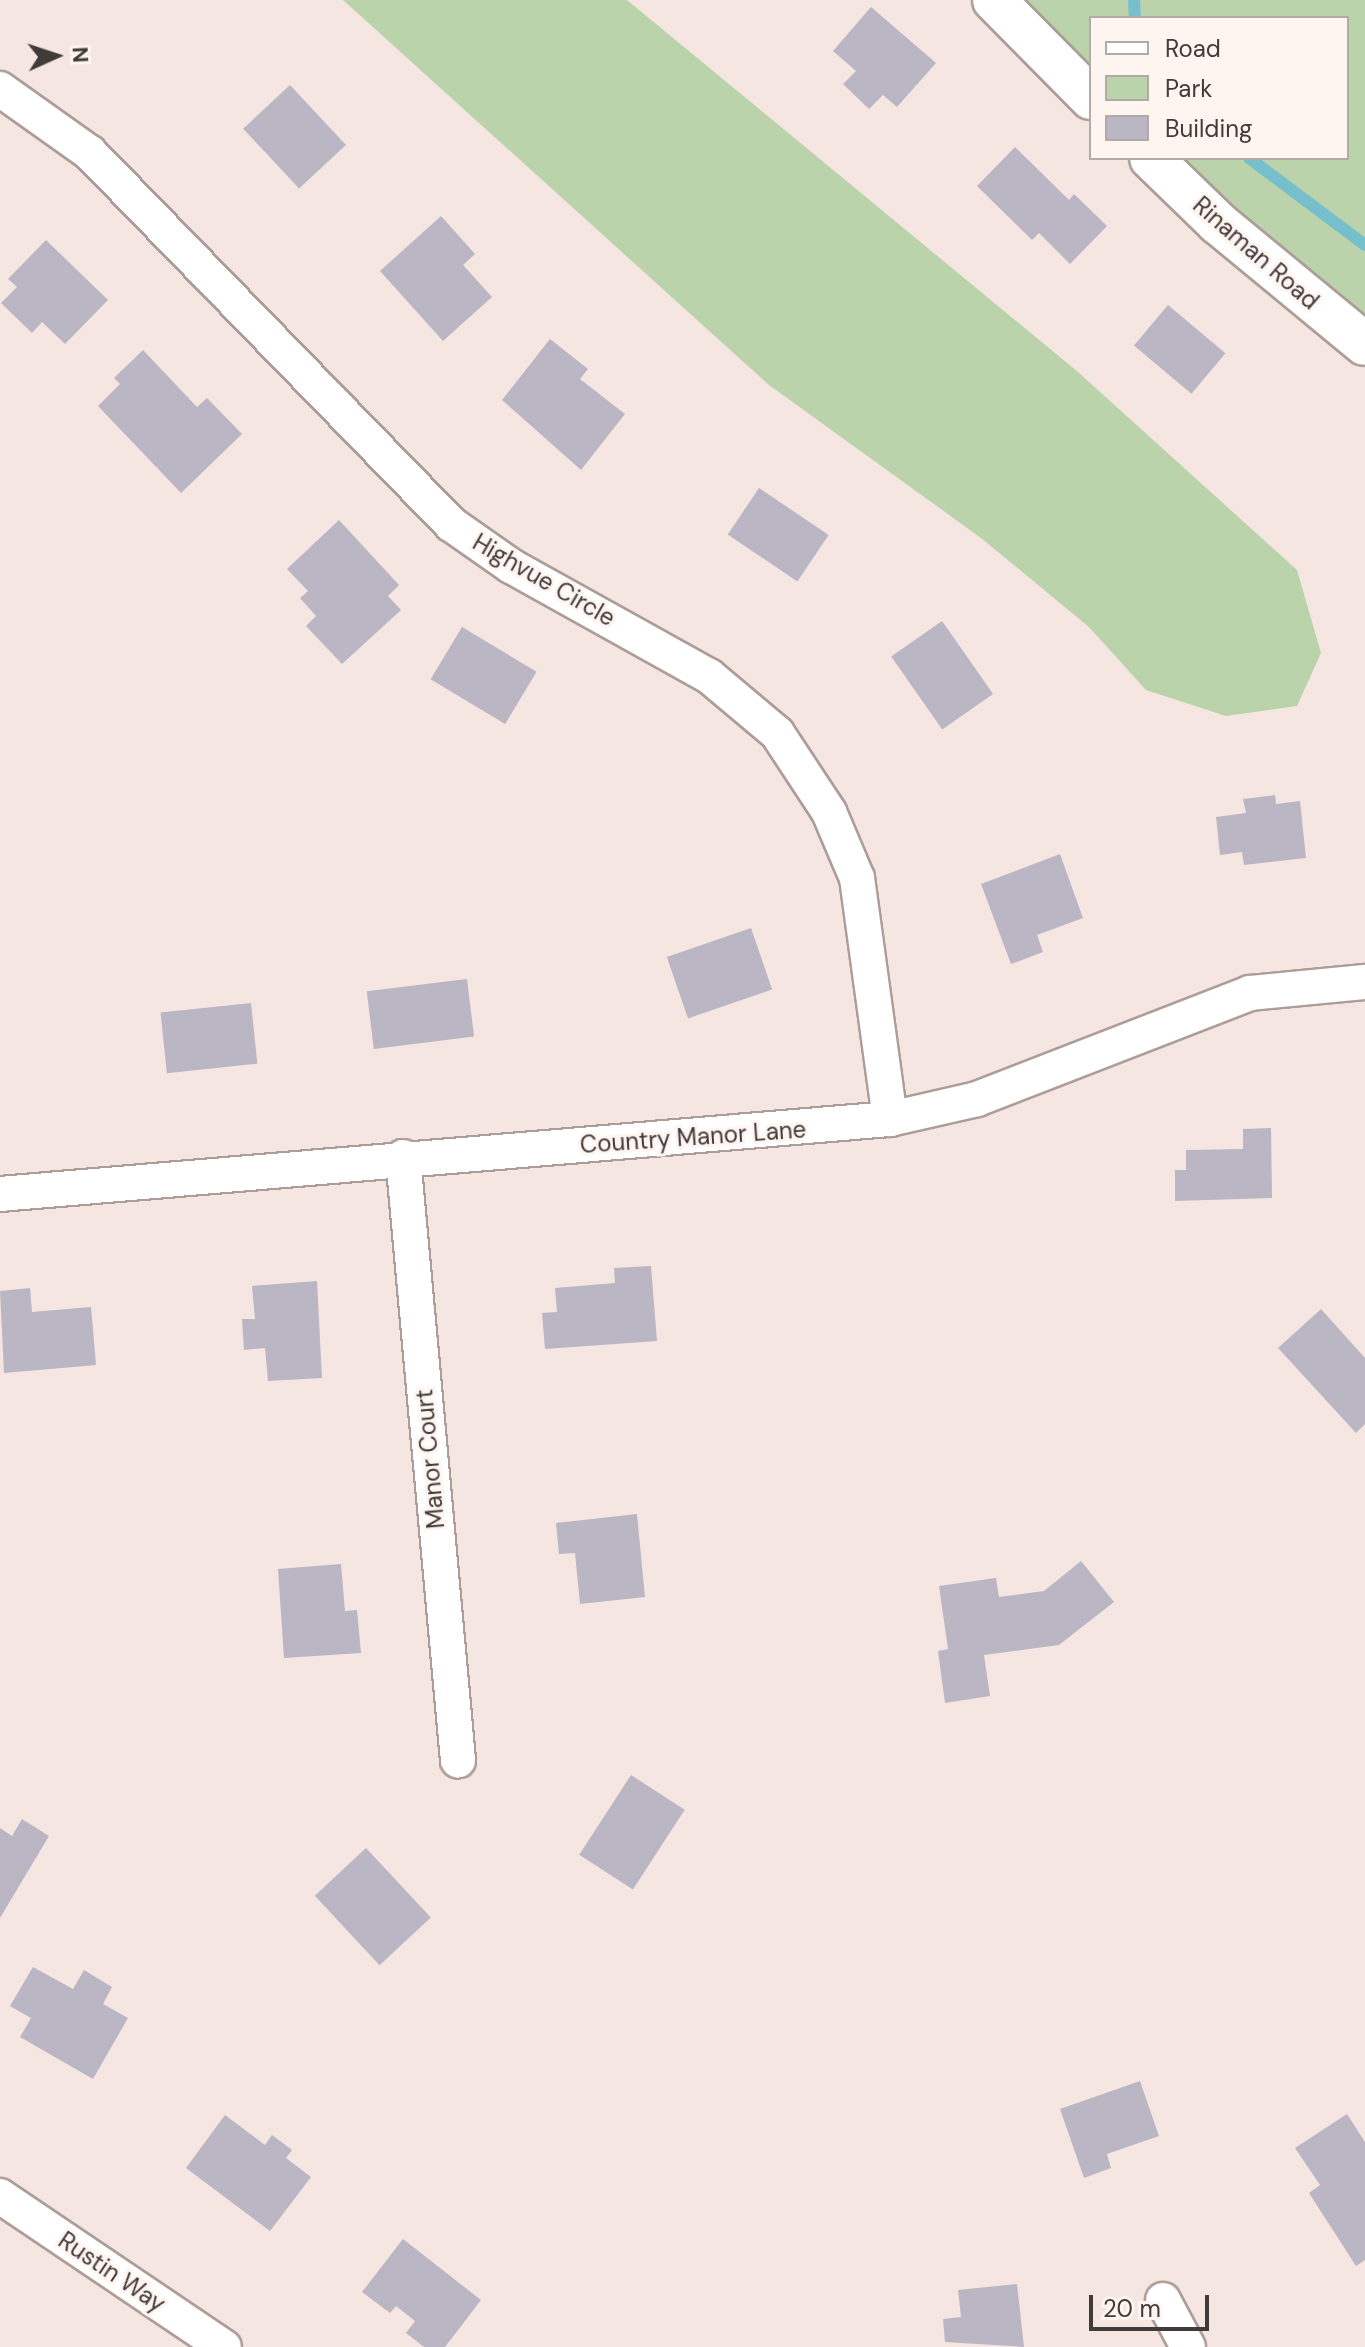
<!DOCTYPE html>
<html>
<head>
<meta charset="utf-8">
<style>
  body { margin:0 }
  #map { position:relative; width:1365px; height:2347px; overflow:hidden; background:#f5e6e1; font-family:"DM Sans",sans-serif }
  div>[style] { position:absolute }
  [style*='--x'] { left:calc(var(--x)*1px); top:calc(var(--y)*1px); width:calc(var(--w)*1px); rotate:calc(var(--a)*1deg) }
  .green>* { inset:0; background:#bbd3ab }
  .stream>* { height:12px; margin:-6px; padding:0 6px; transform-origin:6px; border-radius:6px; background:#77bfcc }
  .building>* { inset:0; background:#bbb6c3; transform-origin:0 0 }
  .roads { filter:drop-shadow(2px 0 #ac9d98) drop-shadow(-2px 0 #ac9d98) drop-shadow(0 2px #ac9d98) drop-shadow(0 -2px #ac9d98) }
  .minor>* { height:34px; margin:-17px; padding:0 17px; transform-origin:17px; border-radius:17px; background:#fff }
  .tertiary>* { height:42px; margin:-21px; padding:0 21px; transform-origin:21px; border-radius:21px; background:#fff }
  span { translate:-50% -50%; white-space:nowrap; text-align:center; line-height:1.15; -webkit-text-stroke:6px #fef5f1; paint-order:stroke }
  .street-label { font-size:24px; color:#403a38 }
  .legend { position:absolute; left:1089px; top:16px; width:260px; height:144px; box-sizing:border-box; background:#fef5f1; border:2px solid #b2aaa7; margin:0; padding:10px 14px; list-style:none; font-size:24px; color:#403a38 }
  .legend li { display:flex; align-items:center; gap:16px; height:40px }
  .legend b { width:40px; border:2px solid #b2aaa7 }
  .north { position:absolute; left:16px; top:16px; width:80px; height:80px; -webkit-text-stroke:6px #fef5f1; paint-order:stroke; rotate:87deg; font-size:22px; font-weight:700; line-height:32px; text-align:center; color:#403a38 }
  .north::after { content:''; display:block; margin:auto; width:28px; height:36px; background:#403a38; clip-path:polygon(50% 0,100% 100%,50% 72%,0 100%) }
  .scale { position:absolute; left:1089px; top:2295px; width:120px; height:36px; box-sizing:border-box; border:4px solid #403a38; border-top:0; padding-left:10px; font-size:24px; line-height:28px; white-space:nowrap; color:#403a38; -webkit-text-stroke:6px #fef5f1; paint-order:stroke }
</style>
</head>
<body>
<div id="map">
  <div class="green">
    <i style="clip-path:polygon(343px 0,627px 0,1078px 372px,1297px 570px,1321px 653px,1297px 706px,1226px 716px,1146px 690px,1089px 627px,981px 538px,769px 385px)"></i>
    <i style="clip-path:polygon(994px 0,1365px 0,1365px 344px,1151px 158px,1347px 158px,1347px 18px,1091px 18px,1091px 98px)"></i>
  </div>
  <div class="stream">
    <i style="--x:1134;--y:0;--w:18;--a:87"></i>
    <i style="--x:1249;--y:158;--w:145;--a:36.9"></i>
  </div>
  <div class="building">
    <i style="clip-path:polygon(871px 7px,936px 63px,897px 107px,883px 95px,869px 109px,843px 84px,856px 71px,833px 51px)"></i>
    <i style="left:290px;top:85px;width:82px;height:64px;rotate:47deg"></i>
    <i style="clip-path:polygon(1015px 147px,1069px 200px,1074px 194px,1107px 226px,1070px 264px,1039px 233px,1032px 240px,977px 186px)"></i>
    <i style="clip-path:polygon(441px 216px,475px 254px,463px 265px,492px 297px,443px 341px,380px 271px)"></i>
    <i style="clip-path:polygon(46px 240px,108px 300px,65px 344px,42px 322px,32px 333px,1px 303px,17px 287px,8px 279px)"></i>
    <i style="left:1168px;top:305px;width:75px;height:53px;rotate:40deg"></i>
    <i style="clip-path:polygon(550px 339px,588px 369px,580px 379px,625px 414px,581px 470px,502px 400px)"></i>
    <i style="clip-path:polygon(143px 350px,197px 407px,207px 398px,242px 434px,181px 493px,98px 406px,120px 384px,114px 378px)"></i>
    <i style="left:759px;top:488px;width:84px;height:56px;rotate:34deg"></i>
    <i style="clip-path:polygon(339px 520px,399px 585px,388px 596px,401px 610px,342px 664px,306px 626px,316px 616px,300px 598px,308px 591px,287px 569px)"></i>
    <i style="left:942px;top:621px;width:89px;height:62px;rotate:55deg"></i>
    <i style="left:462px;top:627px;width:87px;height:61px;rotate:31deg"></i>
    <i style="clip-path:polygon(1275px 795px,1276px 804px,1300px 801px,1306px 858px,1244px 865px,1242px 852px,1220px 855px,1216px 817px,1246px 813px,1243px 799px)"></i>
    <i style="clip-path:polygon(1060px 854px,1083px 918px,1037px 935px,1043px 952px,1011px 964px,981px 884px)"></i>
    <i style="left:751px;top:928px;width:65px;height:89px;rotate:71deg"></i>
    <i style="left:467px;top:979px;width:58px;height:101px;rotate:83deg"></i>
    <i style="left:251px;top:1003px;width:61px;height:91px;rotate:84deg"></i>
    <i style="clip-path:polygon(1271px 1128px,1272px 1198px,1175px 1201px,1175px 1170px,1186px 1170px,1186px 1150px,1243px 1149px,1243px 1129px)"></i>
    <i style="clip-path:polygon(651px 1266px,657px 1341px,545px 1349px,542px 1313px,557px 1312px,555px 1288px,615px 1283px,614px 1268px)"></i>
    <i style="clip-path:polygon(317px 1281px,322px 1378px,268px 1381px,265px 1348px,244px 1350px,242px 1319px,255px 1319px,252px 1286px)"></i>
    <i style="clip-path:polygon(30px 1288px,32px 1312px,91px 1307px,96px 1365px,4px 1373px,0 1291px)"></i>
    <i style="clip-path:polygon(1321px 1309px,1365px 1358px,1365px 1424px,1356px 1433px,1278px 1348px)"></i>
    <i style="clip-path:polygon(637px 1514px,645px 1597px,580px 1604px,575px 1553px,559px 1554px,556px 1523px)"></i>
    <i style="clip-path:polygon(1081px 1561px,1114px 1602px,1059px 1645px,984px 1655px,990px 1696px,945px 1703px,938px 1651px,948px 1649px,939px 1586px,996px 1578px,999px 1597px,1044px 1591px)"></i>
    <i style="clip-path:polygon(341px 1564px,345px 1611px,357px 1610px,361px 1653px,284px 1658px,278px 1569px)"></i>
    <i style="left:631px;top:1775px;width:64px;height:95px;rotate:33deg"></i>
    <i style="clip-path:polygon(22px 1819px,49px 1836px,0 1918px,0 1828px,12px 1836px)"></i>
    <i style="left:366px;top:1848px;width:95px;height:70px;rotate:47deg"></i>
    <i style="clip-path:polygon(33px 1967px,73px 1989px,84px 1970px,112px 1987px,103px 2004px,128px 2018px,93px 2079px,20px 2037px,31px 2018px,10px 2006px)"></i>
    <i style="clip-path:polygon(1140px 2081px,1159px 2136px,1107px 2154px,1111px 2168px,1084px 2178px,1060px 2109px)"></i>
    <i style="clip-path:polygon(1347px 2114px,1365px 2142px,1365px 2260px,1356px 2266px,1309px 2193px,1320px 2185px,1295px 2148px)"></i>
    <i style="clip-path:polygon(225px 2115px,265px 2145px,272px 2135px,292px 2150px,286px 2158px,311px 2177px,270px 2231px,186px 2168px)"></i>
    <i style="clip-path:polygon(403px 2239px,481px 2300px,445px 2347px,424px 2347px,406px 2333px,415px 2321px,396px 2306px,390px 2313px,362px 2292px)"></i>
    <i style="clip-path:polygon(1017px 2284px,1024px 2347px,945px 2342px,943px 2319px,961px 2317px,958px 2290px)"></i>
  </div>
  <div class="roads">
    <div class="minor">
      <i style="--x:0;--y:89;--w:110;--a:35.4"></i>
      <i style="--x:90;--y:153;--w:518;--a:45.78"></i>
      <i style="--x:451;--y:524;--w:73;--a:35"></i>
      <i style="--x:511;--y:566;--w:227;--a:29.1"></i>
      <i style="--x:709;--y:676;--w:89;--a:40"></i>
      <i style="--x:777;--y:733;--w:95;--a:56.6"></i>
      <i style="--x:829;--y:812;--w:72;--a:67"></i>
      <i style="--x:857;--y:878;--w:243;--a:82.2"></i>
      <i style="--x:403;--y:1157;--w:606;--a:84.79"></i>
      <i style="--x:0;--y:1194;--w:893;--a:-4.82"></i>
      <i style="--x:890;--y:1119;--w:89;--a:-12.9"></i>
      <i style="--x:977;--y:1099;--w:293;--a:-21.2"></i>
      <i style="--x:1250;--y:993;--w:116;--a:-5.5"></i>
      <i style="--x:0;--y:2196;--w:270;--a:34"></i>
      <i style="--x:1163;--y:2300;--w:53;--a:62"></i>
    </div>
    <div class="tertiary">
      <i style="--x:994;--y:0;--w:138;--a:45.3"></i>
      <i style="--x:1151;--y:158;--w:93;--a:44.1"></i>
      <i style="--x:1218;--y:223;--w:190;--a:39.5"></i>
    </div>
  </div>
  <div class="street-label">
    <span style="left:1256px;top:253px;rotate:41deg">Rinaman Road</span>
    <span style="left:544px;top:580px;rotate:30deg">Highvue Circle</span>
    <span style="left:693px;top:1137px;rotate:-4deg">Country Manor Lane</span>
    <span style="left:430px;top:1459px;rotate:-95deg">Manor Court</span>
    <span style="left:112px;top:2272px;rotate:34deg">Rustin Way</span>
  </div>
  <ul class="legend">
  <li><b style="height:10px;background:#fff"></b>Road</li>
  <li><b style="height:22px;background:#bbd3ab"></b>Park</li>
  <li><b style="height:22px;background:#bbb6c3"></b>Building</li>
  </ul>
  <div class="north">N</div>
  <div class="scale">20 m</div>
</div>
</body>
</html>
